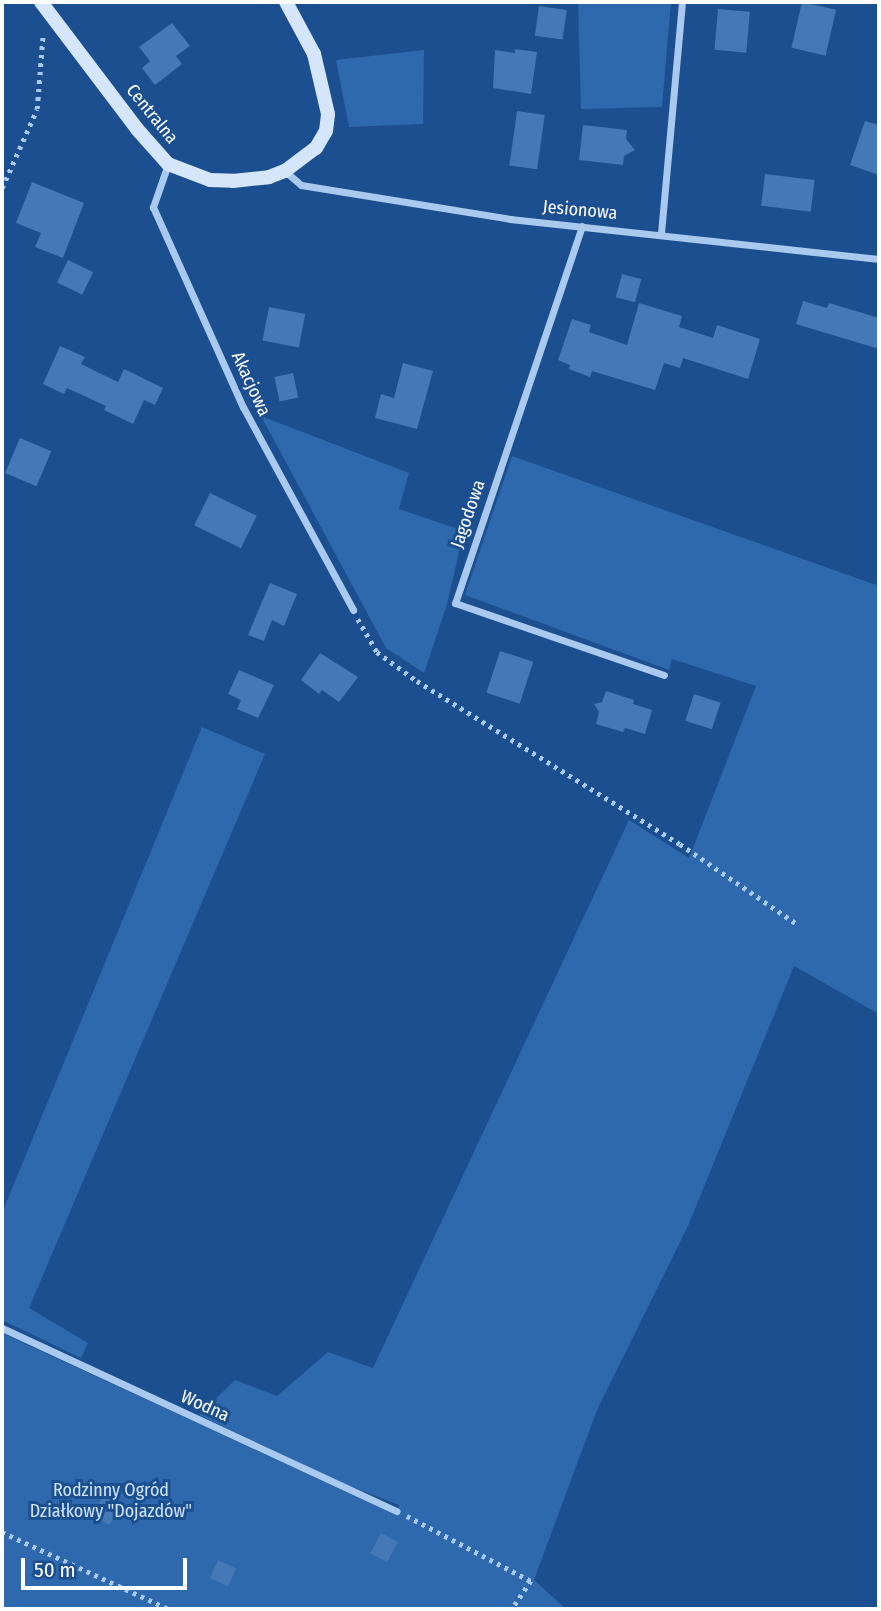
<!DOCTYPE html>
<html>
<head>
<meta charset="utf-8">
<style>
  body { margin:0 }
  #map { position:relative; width:881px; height:1611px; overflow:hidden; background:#1b4f8f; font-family:"Fira Sans Condensed",sans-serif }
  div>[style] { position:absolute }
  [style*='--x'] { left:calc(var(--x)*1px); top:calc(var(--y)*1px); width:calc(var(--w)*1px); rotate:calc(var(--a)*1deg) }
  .green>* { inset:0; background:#2e69ad }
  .building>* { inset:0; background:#4478b7; transform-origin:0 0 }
  .path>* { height:4.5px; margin-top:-2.25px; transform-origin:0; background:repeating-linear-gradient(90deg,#a9c9ee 0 3.5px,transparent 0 8.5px) }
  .street>* { height:7px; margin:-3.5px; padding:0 3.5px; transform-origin:3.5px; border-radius:3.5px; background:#a9c9ee }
  .secondary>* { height:14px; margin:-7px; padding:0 7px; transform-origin:7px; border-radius:7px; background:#d6e6fa }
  span { translate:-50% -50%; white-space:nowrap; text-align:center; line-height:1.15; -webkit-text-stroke:6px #1b4f8f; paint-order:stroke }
  .street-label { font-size:18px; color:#fff }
  .park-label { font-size:18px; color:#cfe3fa }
  .frame { position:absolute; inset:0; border:4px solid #fff; pointer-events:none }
  .scale { position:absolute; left:21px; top:1558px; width:166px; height:32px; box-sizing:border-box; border:4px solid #fff; border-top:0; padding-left:9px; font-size:21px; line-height:24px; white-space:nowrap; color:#fff; -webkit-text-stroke:5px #1b4f8f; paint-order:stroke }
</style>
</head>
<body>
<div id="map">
  <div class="green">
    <i style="clip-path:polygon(578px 2px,671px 2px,662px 107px,581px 109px)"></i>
    <i style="clip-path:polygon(424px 50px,423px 124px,349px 127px,336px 60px)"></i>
    <i style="clip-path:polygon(261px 416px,409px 473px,399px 509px,464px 531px,447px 604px,424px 673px,386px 648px)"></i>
    <i style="clip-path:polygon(512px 456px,879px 586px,879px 1014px,794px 966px,688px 1226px,597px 1410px,534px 1580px,566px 1609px,2px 1609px,2px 1333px,396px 1515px,399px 1505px,342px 1483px,199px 1415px,235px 1380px,277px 1396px,328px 1352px,373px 1368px,629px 820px,689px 858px,756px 686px,672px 659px,669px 670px,465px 595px)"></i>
    <i style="clip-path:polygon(202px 727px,265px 754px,29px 1308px,88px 1343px,81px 1358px,2px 1320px,2px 1213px)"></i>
  </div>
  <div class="building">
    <i style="left:802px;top:2px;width:35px;height:47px;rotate:13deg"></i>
    <i style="left:539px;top:6px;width:28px;height:30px;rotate:8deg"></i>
    <i style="left:718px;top:9px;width:32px;height:41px;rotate:5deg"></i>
    <i style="clip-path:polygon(172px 23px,190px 46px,176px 56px,182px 64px,155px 85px,142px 68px,150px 61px,139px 47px)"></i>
    <i style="clip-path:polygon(515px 49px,537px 52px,531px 94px,493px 88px,495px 50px,515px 53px)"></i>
    <i style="left:517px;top:111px;width:28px;height:55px;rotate:8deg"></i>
    <i style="clip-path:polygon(865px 121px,879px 125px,879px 175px,850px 165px)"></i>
    <i style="clip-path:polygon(583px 125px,627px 130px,626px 139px,635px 150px,624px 156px,623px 165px,579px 160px)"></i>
    <i style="left:765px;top:174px;width:50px;height:32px;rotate:7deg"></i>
    <i style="clip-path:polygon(32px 182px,84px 203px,63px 258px,35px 247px,41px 233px,16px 223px)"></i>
    <i style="left:68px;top:260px;width:28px;height:25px;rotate:26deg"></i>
    <i style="left:622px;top:274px;width:20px;height:24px;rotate:15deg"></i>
    <i style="clip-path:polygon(803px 301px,827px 308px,829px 303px,879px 318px,879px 349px,796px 324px)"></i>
    <i style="clip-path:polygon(639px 303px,682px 316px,679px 327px,713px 338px,717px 325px,760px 339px,748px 379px,683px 358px,680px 368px,664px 363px,655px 390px,592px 371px,590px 377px,569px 369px,570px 365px,558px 360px,572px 319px,591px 325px,589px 332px,627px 345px)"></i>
    <i style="left:269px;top:307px;width:37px;height:34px;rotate:11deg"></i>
    <i style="clip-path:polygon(60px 346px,85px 357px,81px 364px,118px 382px,124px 369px,163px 388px,155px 405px,144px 400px,133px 424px,104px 410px,106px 406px,67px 388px,64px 394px,43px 384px)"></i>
    <i style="clip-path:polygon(403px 363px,433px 371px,417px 429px,375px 418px,381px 394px,394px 398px)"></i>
    <i style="left:293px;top:373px;width:25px;height:19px;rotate:78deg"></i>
    <i style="left:20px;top:438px;width:34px;height:38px;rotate:23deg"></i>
    <i style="left:210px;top:493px;width:52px;height:36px;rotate:26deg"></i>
    <i style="clip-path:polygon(270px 583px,297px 594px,284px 626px,272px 620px,264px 641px,248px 635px)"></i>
    <i style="left:500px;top:651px;width:35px;height:44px;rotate:18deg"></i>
    <i style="clip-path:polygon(320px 653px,358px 677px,339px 702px,322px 690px,319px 694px,301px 680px)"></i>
    <i style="clip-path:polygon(239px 670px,274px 685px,258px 718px,237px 709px,241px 700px,228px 694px)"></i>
    <i style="clip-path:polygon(606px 691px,634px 700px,633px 704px,652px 710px,645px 734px,625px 728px,623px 732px,596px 724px,599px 712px,594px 704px,602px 702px)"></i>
    <i style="left:694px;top:694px;width:28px;height:28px;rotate:18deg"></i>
    <i style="left:103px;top:1496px;width:20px;height:22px;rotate:30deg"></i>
    <i style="left:381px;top:1533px;width:19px;height:23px;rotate:28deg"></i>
    <i style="left:218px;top:1560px;width:20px;height:20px;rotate:24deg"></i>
  </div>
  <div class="path">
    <i style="--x:2;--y:188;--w:86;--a:-66.1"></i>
    <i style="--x:37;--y:109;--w:76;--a:-85.5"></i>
    <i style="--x:358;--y:619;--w:38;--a:60"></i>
    <i style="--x:377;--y:652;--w:49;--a:35.9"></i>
    <i style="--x:417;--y:681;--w:309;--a:31.8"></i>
    <i style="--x:680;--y:844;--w:142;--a:34.4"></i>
    <i style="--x:407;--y:1516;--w:140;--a:27.7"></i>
    <i style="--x:531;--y:1581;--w:34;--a:124"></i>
    <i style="--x:2;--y:1532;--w:184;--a:24.8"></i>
  </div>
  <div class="street">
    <i style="--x:168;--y:164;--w:46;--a:109.2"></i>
    <i style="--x:153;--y:207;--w:219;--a:65.8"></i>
    <i style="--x:243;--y:407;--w:231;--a:61.5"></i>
    <i style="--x:286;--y:172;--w:20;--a:41"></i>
    <i style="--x:301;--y:185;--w:212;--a:9.2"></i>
    <i style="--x:510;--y:219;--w:371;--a:6.2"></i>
    <i style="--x:582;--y:226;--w:398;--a:108.6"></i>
    <i style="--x:455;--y:603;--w:221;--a:19"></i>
    <i style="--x:661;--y:233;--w:232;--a:-84.8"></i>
    <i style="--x:2;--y:1328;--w:435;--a:24.9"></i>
  </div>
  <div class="secondary">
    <i style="--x:41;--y:2;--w:159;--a:52.9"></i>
    <i style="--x:137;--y:129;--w:47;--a:48.5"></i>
    <i style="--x:168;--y:164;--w:45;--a:20.9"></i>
    <i style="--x:210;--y:180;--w:23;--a:2"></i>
    <i style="--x:233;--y:181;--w:36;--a:-6"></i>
    <i style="--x:269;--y:177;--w:17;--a:-21"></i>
    <i style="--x:285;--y:171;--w:39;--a:-37"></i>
    <i style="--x:316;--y:148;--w:20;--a:-60"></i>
    <i style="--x:326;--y:131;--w:17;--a:-83"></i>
    <i style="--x:328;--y:114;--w:62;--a:-103.1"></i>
    <i style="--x:314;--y:54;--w:59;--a:-118.3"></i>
  </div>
  <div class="street-label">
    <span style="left:152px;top:114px;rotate:51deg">Centralna</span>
    <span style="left:580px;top:210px;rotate:5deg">Jesionowa</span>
    <span style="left:251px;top:384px;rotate:65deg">Akacjowa</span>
    <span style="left:468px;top:514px;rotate:-71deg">Jagodowa</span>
    <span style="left:205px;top:1406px;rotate:24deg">Wodna</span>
  </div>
  <div class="park-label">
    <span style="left:111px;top:1501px">Rodzinny Ogród<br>Działkowy "Dojazdów"</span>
  </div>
  <div class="frame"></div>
  <div class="scale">50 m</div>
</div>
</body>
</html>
